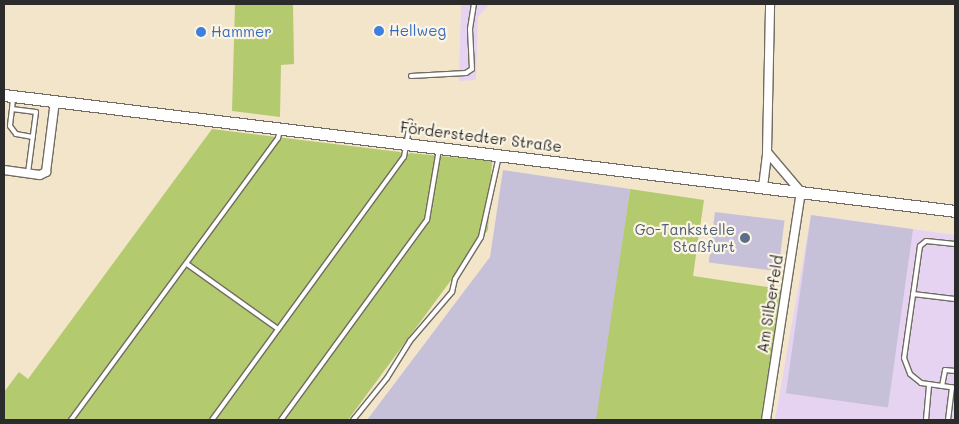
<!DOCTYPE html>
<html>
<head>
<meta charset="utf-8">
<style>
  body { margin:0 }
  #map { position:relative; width:959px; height:424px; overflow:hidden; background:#f3e5ca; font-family:Mali,sans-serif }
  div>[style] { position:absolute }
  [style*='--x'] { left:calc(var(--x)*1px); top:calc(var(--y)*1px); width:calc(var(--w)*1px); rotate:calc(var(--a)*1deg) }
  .built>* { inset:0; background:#e5d3f1 }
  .industrial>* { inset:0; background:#c7c0d9; transform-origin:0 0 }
  .green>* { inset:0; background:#b4ca6f }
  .roads { filter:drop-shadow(1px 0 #716c63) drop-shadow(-1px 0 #716c63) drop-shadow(0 1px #716c63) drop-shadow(0 -1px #716c63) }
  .service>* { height:4px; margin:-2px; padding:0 2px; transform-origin:2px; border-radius:2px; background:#fff }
  .minor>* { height:8px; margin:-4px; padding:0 4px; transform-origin:4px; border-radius:4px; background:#fff }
  .secondary>* { height:11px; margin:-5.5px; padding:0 5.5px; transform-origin:5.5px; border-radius:5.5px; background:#fff }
  .dots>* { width:14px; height:14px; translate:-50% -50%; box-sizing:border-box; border:2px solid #fcf5e5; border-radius:50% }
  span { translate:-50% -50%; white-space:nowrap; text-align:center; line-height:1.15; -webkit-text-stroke:4.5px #fcf5e5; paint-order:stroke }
  .shop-label { font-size:15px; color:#366cbe }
  .left { translate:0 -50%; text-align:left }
  .street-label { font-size:15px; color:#2b2b2b }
  .service-label { font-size:15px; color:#4e5e75 }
  .right { translate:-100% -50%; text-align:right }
  .frame { position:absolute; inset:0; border:5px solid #2b2b2b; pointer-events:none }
</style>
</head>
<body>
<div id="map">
  <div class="built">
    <i style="clip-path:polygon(461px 4px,490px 4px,478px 17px,476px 80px,459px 81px)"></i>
    <i style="clip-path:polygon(811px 215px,955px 235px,955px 420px,775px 420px)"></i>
  </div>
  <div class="industrial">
    <i style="clip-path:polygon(503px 170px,630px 189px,597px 420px,367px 420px,490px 257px)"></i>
    <i style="left:715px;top:212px;width:70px;height:51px;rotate:7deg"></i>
    <i style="left:811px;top:215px;width:103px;height:180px;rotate:8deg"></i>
  </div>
  <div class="green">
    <i style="clip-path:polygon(235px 4px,293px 4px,294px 64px,281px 65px,280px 117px,232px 111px)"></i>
    <i style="clip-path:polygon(212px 129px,400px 152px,404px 157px,410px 153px,492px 161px,488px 230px,348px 420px,4px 420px,4px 392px,19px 372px,28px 379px)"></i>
    <i style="clip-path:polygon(630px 189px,704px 200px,693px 276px,781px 289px,761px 420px,596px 420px)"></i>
  </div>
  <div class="roads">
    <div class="service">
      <i style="--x:411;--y:76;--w:55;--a:-3.1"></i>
      <i style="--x:466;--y:73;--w:7;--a:-34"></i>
      <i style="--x:472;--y:69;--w:40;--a:-92.9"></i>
      <i style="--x:470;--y:29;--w:25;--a:-81"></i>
      <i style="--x:13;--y:98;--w:11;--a:95"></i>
      <i style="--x:12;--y:109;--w:24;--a:7"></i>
      <i style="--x:36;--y:112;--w:62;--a:97.5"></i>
      <i style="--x:12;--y:109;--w:17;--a:97"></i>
      <i style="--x:10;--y:126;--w:10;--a:53"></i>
      <i style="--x:16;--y:134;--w:17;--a:10"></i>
      <i style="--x:955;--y:244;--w:29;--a:-174"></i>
      <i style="--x:926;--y:241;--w:8;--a:140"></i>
      <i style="--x:920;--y:246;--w:113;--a:98.1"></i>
      <i style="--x:904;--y:358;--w:17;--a:69"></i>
      <i style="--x:910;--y:374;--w:14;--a:39"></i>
      <i style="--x:921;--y:383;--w:34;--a:8"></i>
      <i style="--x:187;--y:264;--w:112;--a:35.5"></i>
      <i style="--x:913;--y:294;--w:42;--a:6.8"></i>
      <i style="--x:942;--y:386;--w:16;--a:-79"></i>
      <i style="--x:945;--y:370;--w:10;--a:6"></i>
      <i style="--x:71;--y:420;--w:350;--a:-53.7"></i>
      <i style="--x:278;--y:138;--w:8;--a:-76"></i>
      <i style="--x:212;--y:420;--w:326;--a:-53.9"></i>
      <i style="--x:404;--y:157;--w:36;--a:-80"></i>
      <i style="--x:281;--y:420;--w:248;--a:-53.9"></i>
      <i style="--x:427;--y:220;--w:72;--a:-80.4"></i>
      <i style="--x:353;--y:420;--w:54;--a:-51"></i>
      <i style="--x:387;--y:378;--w:44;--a:-58.1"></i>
      <i style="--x:410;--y:341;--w:65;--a:-49.4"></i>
      <i style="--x:452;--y:292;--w:13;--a:-77"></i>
      <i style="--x:455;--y:279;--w:49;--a:-58.2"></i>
      <i style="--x:481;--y:237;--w:83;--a:-77.5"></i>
      <i style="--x:926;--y:420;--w:35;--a:-85"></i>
      <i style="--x:948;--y:420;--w:33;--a:-83"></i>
    </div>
    <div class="minor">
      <i style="--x:4;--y:170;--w:36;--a:8"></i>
      <i style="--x:40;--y:175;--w:7;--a:-27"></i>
      <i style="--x:46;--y:172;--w:72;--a:-82.8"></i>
      <i style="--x:763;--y:187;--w:35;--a:-83"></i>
      <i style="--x:767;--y:152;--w:148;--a:-88.8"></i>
      <i style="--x:766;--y:420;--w:231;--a:-81.3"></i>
      <i style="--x:801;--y:192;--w:52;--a:-130.4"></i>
    </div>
    <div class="secondary">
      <i style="--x:4;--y:95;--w:958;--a:6.95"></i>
    </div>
  </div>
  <div class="dots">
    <i style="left:379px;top:31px;background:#3f7fe0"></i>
    <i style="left:201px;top:32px;background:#3f7fe0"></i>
    <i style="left:745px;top:238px;background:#5c6f8a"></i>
  </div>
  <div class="shop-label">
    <span class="left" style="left:389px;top:31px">Hellweg</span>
    <span class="left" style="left:211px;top:32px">Hammer</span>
  </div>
  <div class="street-label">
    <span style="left:481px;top:137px;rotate:7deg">Förderstedter Straße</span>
    <span style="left:770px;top:304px;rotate:-81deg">Am Silberfeld</span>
  </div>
  <div class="service-label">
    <span class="right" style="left:735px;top:238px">Go-Tankstelle<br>Staßfurt</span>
  </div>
  <div class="frame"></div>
</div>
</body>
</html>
